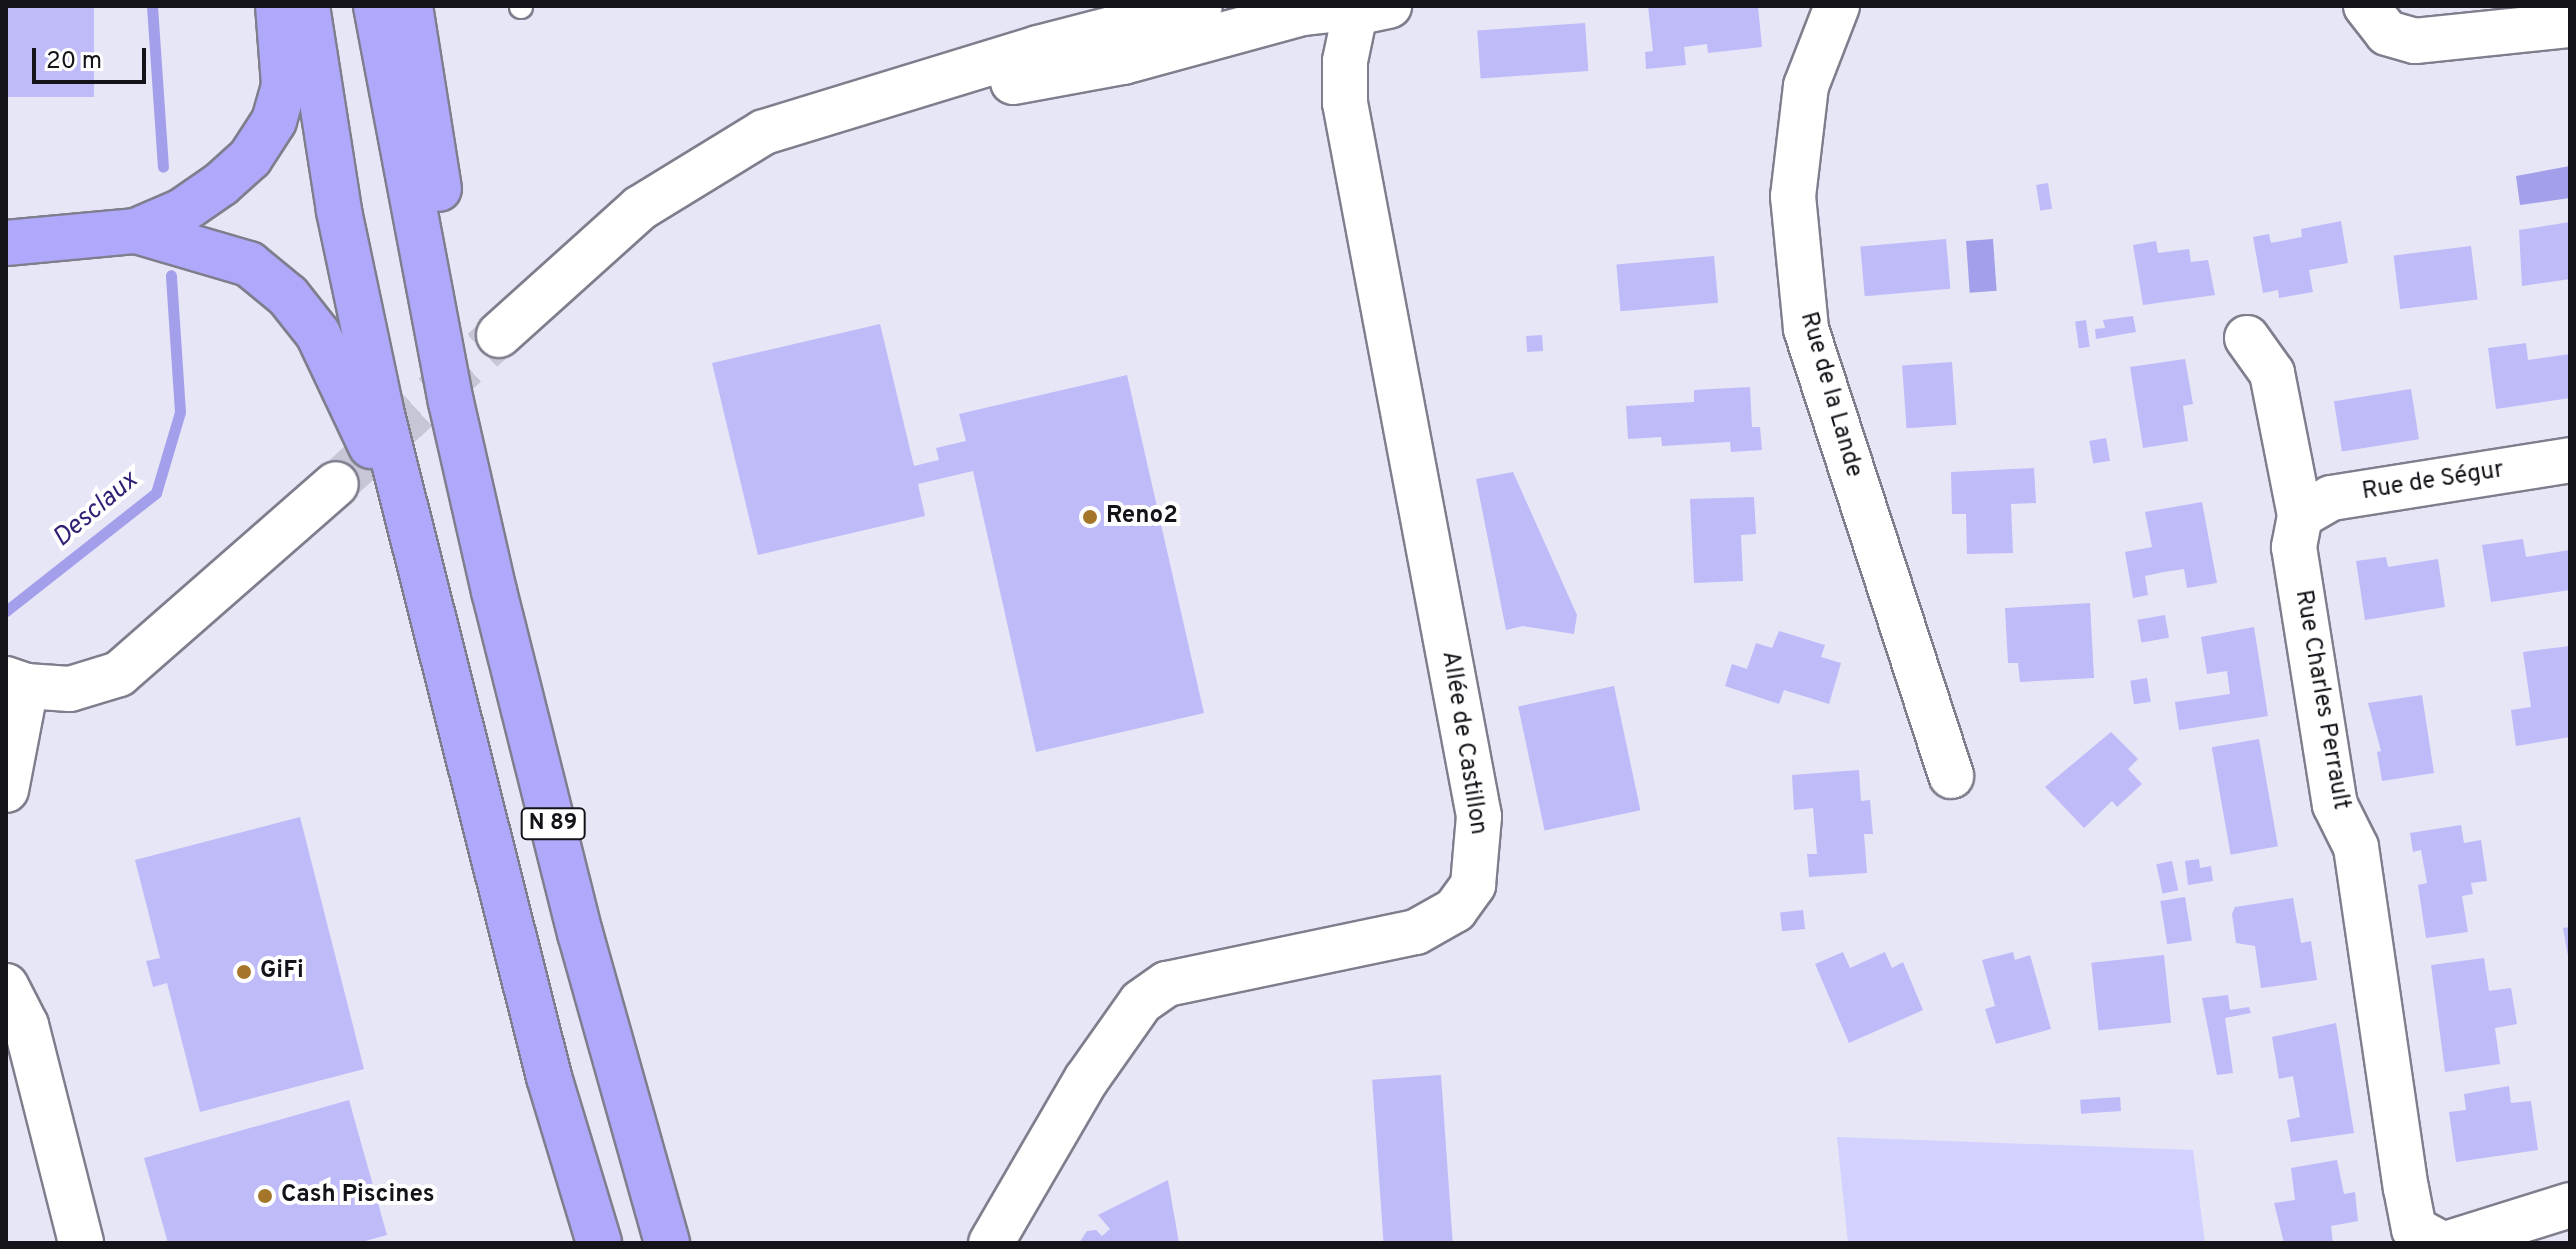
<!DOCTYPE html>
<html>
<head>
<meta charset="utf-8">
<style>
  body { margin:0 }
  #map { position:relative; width:2576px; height:1249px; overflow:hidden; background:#e6e6f7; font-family:Overpass,sans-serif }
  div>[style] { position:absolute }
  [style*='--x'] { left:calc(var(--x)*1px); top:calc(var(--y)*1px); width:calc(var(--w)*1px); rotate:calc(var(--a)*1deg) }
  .green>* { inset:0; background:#d2d1ff }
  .water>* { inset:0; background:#a49fea; transform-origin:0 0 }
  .stream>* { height:11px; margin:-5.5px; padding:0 5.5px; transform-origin:5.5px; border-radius:5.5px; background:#a49fea }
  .building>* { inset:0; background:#bebbf8; transform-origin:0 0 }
  .tertiary-tunnel>* { height:44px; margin-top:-22px; transform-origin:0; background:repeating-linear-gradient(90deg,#c6c6d6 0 44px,transparent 0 66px) }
  .roads { filter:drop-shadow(2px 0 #7e7e8d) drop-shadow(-2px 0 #7e7e8d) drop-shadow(0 2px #7e7e8d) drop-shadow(0 -2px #7e7e8d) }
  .service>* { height:22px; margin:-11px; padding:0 11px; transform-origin:11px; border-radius:11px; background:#fff }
  .minor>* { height:44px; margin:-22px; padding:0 22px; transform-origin:22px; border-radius:22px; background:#fff }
  .tertiary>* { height:44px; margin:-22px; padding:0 22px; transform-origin:22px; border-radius:22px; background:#fff }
  .trunk>* { height:44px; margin:-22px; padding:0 22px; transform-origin:22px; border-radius:22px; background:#b0a8fb }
  .dots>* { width:22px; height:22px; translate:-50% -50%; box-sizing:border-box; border:4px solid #fff; border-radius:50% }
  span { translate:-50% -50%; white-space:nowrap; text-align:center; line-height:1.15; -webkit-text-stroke:8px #fff; paint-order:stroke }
  .shield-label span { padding:2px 6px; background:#fff; border:2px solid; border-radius:6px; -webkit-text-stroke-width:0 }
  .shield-label { font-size:22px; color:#131319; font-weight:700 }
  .street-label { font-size:24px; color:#131319 }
  .poi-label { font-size:24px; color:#131319; font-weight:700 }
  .left { translate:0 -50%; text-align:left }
  .water-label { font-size:26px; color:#321f74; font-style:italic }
  .frame { position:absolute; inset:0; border:8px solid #131319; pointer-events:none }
  .scale { position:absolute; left:32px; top:48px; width:114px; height:36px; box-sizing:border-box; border:4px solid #131319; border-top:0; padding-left:10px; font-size:24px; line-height:28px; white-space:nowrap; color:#131319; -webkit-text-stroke:6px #fff; paint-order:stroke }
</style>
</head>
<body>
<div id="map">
  <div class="green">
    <i style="clip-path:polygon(1837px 1137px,2193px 1150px,2205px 1243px,1848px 1243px)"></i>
  </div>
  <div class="water">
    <i style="clip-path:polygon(2570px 166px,2570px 198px,2520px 205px,2516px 176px)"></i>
    <i style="left:1993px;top:239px;width:52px;height:27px;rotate:86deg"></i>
  </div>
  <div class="stream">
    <i style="--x:152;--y:6;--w:161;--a:86.1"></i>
    <i style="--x:6;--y:611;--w:191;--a:-38.2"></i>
    <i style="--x:156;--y:493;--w:84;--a:-73.5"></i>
    <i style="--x:180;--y:412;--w:137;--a:-93.8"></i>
  </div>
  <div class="building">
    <i style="left:6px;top:6px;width:88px;height:91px"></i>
    <i style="clip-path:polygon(1648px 6px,1758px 6px,1762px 47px,1708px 53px,1707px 44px,1684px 47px,1686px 65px,1646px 69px,1645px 52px,1653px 51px)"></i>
    <i style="left:1585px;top:23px;width:48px;height:108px;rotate:86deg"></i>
    <i style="left:2048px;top:183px;width:26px;height:12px;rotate:81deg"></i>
    <i style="clip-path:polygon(2341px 221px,2348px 263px,2309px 270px,2313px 292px,2279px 298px,2278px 290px,2263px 293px,2253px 237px,2269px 234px,2271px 243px,2302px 237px,2301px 229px)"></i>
    <i style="clip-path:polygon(2570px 222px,2570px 279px,2522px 286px,2519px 230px)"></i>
    <i style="left:1946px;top:239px;width:50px;height:86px;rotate:85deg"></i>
    <i style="clip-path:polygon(2156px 241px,2158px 253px,2189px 249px,2191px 262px,2208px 260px,2215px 295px,2143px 305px,2133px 245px)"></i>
    <i style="left:2471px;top:246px;width:54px;height:78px;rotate:83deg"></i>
    <i style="left:1714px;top:256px;width:47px;height:98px;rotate:85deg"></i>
    <i style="clip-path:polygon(2133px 316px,2136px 332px,2096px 339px,2095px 329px,2105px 328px,2103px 320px)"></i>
    <i style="left:2086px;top:320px;width:27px;height:11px;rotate:82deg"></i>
    <i style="clip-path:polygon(880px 324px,914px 466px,939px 460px,936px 448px,966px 441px,959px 414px,1127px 375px,1204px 713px,1036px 752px,973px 471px,918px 484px,925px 516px,758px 555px,712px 363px)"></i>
    <i style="left:1542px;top:335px;width:16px;height:16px;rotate:86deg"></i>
    <i style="clip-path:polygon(2526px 343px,2528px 360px,2570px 354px,2570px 398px,2496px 409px,2488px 348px)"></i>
    <i style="clip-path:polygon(2185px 359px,2193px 404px,2183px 406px,2188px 441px,2143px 448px,2130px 367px)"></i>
    <i style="left:1952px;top:362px;width:63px;height:50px;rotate:86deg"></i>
    <i style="clip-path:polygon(1750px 387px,1752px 427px,1760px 427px,1762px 450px,1731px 452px,1730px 442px,1662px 446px,1661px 437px,1628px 439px,1626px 406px,1694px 402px,1694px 390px)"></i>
    <i style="left:2411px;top:389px;width:51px;height:78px;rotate:81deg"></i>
    <i style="left:2106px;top:438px;width:23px;height:17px;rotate:80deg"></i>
    <i style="clip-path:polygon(2034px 468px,2036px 503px,2011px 504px,2013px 553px,1967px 554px,1966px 514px,1952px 514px,1951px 472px)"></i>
    <i style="clip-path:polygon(1513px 472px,1577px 615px,1574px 634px,1523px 626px,1506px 630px,1476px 479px)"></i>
    <i style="clip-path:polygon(1754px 497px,1756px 534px,1741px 535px,1743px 581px,1694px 583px,1690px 499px)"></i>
    <i style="clip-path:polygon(2202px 502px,2217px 583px,2187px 588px,2184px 569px,2164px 572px,2145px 576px,2148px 595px,2133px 598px,2125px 552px,2152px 547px,2145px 512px)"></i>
    <i style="clip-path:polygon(2523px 539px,2526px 557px,2570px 550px,2570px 590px,2491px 602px,2482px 545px)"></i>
    <i style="clip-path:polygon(2386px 557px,2388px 567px,2438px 559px,2445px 607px,2365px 620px,2356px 561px)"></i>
    <i style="clip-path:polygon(2090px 603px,2094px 678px,2020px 682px,2018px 663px,2008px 663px,2005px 608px)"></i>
    <i style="left:2165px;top:615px;width:23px;height:28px;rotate:80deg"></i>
    <i style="clip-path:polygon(2254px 627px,2268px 716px,2179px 730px,2175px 702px,2230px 694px,2227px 671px,2207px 674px,2201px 637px)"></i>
    <i style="clip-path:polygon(1779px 631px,1825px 645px,1821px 657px,1841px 663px,1829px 704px,1784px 690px,1779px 704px,1725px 686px,1732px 664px,1747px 669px,1756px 643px,1772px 648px)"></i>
    <i style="clip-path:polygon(2570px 646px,2570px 737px,2516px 746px,2511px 710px,2531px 707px,2523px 652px)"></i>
    <i style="left:2147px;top:678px;width:24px;height:17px;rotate:81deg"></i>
    <i style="left:1614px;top:686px;width:127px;height:98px;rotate:78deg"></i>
    <i style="clip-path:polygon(2422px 695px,2434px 773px,2382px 781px,2377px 752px,2381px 751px,2368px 703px)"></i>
    <i style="clip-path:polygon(2111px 732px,2138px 759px,2128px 769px,2142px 784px,2117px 807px,2112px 801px,2084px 828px,2045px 787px)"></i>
    <i style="left:2259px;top:739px;width:109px;height:48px;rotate:80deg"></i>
    <i style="clip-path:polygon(1859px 770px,1861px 801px,1870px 800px,1873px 834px,1864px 834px,1867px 873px,1809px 877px,1807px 854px,1817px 854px,1813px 808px,1794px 810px,1792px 775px)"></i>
    <i style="clip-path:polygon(300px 817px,364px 1069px,200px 1112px,167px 983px,153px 987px,146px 961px,160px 958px,135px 860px)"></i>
    <i style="clip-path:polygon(2461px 825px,2464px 843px,2481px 840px,2487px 881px,2471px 883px,2473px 894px,2462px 896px,2468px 932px,2426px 938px,2418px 885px,2427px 883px,2421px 850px,2413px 852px,2410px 833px)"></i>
    <i style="clip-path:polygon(2199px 859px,2200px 868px,2211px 866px,2213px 881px,2188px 885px,2185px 861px)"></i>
    <i style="left:2172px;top:861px;width:30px;height:16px;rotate:78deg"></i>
    <i style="left:2185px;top:897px;width:44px;height:25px;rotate:81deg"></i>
    <i style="clip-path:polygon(2293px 898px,2301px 943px,2311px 941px,2317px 980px,2261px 988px,2255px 946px,2236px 943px,2232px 914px,2235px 907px)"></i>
    <i style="left:1803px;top:910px;width:19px;height:23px;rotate:84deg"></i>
    <i style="clip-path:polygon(2570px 927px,2570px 956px,2568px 956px,2563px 928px)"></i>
    <i style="clip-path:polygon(1843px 952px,1850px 968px,1885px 952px,1892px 968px,1903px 962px,1923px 1010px,1849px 1043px,1815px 964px)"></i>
    <i style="clip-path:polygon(2013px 952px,2015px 960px,2030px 955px,2051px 1029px,1996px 1044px,1985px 1009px,1995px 1006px,1982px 960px)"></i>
    <i style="left:2164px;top:955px;width:68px;height:73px;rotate:84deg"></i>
    <i style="clip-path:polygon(2484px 958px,2489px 991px,2511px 988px,2517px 1024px,2495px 1028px,2500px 1064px,2445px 1072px,2431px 965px)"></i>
    <i style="clip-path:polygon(2228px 995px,2230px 1010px,2249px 1007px,2251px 1013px,2225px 1018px,2233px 1073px,2217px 1075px,2202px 998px)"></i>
    <i style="clip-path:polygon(2336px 1023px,2354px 1133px,2291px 1142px,2287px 1120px,2300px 1117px,2293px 1076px,2279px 1079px,2272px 1037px)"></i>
    <i style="left:1441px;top:1075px;width:168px;height:69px;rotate:86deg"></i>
    <i style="clip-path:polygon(2509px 1086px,2511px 1103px,2531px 1101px,2538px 1150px,2456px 1162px,2449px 1112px,2466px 1110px,2464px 1094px)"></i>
    <i style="left:2120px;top:1097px;width:14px;height:40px;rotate:86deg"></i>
    <i style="clip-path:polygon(349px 1100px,387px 1235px,358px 1243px,168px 1243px,144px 1158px)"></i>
    <i style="clip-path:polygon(2337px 1160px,2344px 1194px,2355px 1192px,2358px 1221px,2331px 1226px,2333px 1243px,2284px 1243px,2274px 1203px,2295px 1200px,2291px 1168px)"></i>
    <i style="clip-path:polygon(1168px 1180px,1179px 1243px,1079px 1243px,1087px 1231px,1096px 1230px,1102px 1236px,1110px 1229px,1098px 1215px)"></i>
  </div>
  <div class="tertiary-tunnel">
    <i style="--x:336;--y:484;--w:221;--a:-42.4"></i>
  </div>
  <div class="roads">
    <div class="service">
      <i style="--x:521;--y:6;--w:1;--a:90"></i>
    </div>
    <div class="minor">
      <i style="--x:1837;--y:6;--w:86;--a:111.2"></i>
      <i style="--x:1806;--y:86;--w:111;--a:96.7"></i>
      <i style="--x:1793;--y:196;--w:134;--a:84.4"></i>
      <i style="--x:1806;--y:329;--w:470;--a:72"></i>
      <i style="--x:2366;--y:6;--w:34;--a:52"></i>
      <i style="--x:2387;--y:33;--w:29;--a:16"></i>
      <i style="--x:2415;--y:41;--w:156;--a:-5.9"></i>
      <i style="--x:2247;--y:338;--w:43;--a:54.5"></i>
      <i style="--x:2272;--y:373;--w:146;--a:78.9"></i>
      <i style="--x:2300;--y:516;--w:32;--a:101"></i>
      <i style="--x:2294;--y:547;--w:261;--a:81"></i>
      <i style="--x:2335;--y:805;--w:47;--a:63.4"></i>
      <i style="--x:2356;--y:847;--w:345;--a:81.7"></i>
      <i style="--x:2406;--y:1188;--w:42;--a:79"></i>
      <i style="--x:2414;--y:1229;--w:30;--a:28"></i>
      <i style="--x:2300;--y:516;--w:36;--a:-30"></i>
      <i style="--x:2331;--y:498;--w:242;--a:-9"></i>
      <i style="--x:6;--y:790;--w:106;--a:-79.1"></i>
      <i style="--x:6;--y:986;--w:44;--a:62.9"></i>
      <i style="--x:26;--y:1025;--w:225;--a:75.8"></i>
      <i style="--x:991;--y:1243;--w:189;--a:-59.8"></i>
      <i style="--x:1086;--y:1080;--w:95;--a:-54.8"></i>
      <i style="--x:1141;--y:1002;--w:32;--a:-35"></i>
      <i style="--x:1167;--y:984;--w:254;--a:-11.8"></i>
      <i style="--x:1416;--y:932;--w:45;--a:-29.4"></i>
      <i style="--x:1455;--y:910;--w:31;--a:-54"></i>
      <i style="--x:1473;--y:885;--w:69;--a:-85"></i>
      <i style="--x:1479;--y:816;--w:725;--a:-100.64"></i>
      <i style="--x:1345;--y:103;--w:42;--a:-90"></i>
      <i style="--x:1345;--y:61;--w:49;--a:-78.2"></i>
      <i style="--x:2449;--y:1243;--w:127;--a:-17.4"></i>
    </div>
    <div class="tertiary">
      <i style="--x:1332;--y:6;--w:24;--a:17"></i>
      <i style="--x:1355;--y:13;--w:35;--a:-12"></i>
      <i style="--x:1013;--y:82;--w:112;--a:-10.3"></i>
      <i style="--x:1123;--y:62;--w:186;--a:-15.3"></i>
      <i style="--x:1302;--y:13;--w:39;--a:-6"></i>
      <i style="--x:499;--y:335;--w:190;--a:-42"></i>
      <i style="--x:640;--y:208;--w:145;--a:-31.5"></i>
      <i style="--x:764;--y:132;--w:287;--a:-17"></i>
      <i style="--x:1038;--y:48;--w:167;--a:-14.5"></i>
      <i style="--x:6;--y:679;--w:21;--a:19"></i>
      <i style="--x:26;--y:686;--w:44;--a:3.9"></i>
      <i style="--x:70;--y:689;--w:51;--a:-17"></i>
      <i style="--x:119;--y:674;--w:288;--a:-41.2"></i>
    </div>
    <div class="trunk">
      <i style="--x:307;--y:6;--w:207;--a:81.1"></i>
      <i style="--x:339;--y:211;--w:204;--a:78.1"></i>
      <i style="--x:381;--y:411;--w:687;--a:75.84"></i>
      <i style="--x:549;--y:1077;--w:173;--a:73.2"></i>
      <i style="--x:376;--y:6;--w:403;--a:79.3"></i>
      <i style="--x:451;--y:402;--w:194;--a:77.2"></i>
      <i style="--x:494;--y:591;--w:353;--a:75.9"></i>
      <i style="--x:580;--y:933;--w:322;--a:74.3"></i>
      <i style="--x:410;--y:6;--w:185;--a:81"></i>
      <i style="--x:136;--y:231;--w:118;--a:16.3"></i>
      <i style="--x:249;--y:264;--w:50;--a:39.4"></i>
      <i style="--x:288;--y:296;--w:48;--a:51.7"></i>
      <i style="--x:318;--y:334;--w:124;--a:64.7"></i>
      <i style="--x:6;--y:243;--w:131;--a:-5.3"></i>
      <i style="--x:136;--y:231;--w:50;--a:-23.5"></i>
      <i style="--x:182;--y:211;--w:47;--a:-34.7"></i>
      <i style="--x:221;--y:184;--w:39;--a:-42"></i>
      <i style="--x:250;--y:158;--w:44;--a:-57"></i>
      <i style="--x:274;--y:121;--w:37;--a:-74"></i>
      <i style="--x:284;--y:85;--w:79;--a:-94.3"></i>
    </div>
  </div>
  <div class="dots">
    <i style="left:1090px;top:517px;background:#a5762a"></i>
    <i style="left:244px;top:972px;background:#a5762a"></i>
    <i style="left:265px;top:1196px;background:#a5762a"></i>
  </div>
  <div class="shield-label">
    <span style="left:553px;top:824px">N 89</span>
  </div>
  <div class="street-label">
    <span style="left:1830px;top:395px;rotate:74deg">Rue de la Lande</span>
    <span style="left:2433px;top:482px;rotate:-9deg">Rue de Ségur</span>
    <span style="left:2321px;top:700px;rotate:80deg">Rue Charles Perrault</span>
    <span style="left:1463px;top:743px;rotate:81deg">Allée de Castillon</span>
  </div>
  <div class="poi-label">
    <span class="left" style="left:1106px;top:517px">Reno2</span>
    <span class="left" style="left:260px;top:972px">GiFi</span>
    <span class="left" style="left:281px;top:1196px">Cash Piscines</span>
  </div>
  <div class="water-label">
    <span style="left:96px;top:510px;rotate:-40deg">Desclaux</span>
  </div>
  <div class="frame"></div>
  <div class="scale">20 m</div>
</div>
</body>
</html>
